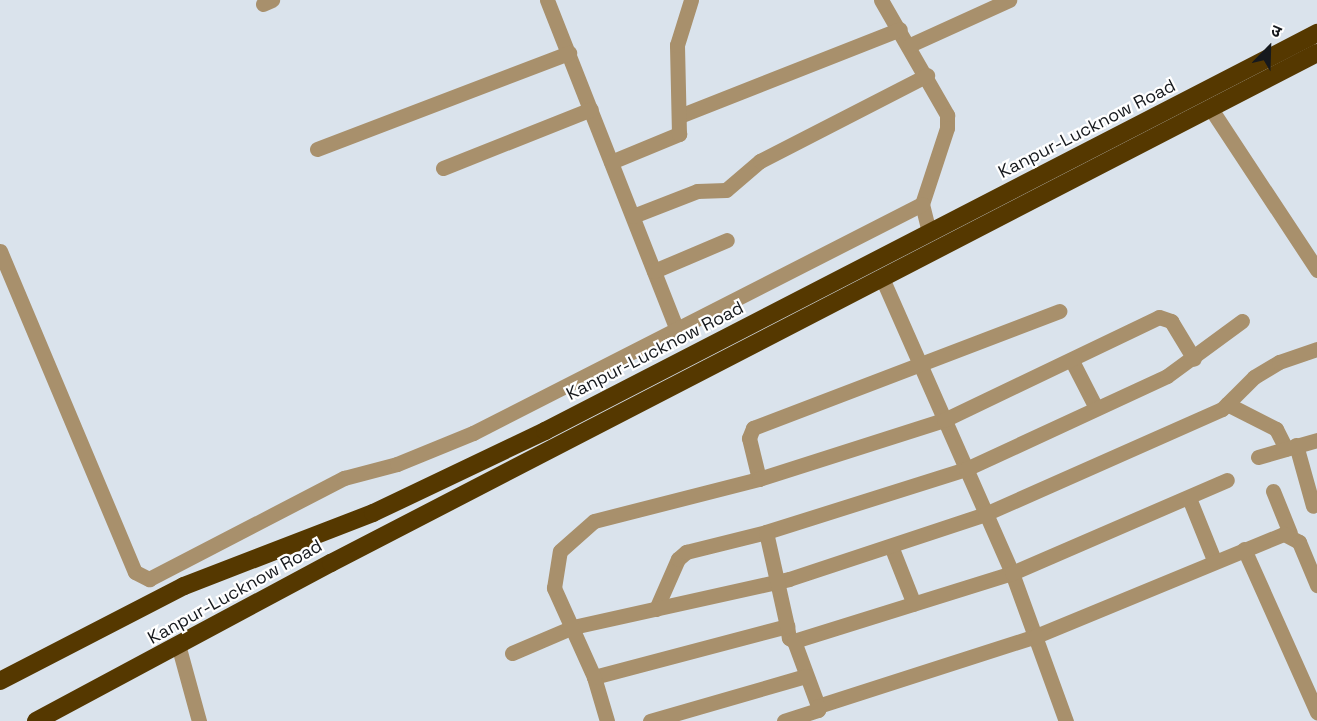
<!DOCTYPE html>
<html>
<head>
<meta charset="utf-8">
<style>
  body { margin:0 }
  #map { position:relative; width:1317px; height:721px; overflow:hidden; background:#dae3ec; font-family:"Space Grotesk","Noto Sans Devanagari",sans-serif }
  div>[style] { position:absolute }
  [style*='--x'] { left:calc(var(--x)*1px); top:calc(var(--y)*1px); width:calc(var(--w)*1px); rotate:calc(var(--a)*1deg) }
  .minor>* { height:15px; margin:-7.5px; padding:0 7.5px; transform-origin:7.5px; border-radius:7.5px; background:#a8906c }
  .highway>* { height:18px; margin:-9px; padding:0 9px; transform-origin:9px; border-radius:9px; background:#553800 }
  span { translate:-50% -50%; white-space:nowrap; text-align:center; line-height:1.15; -webkit-text-stroke:4.5px #fff; paint-order:stroke }
  .street-label { font-size:18px; color:#16191d }
  .north { position:absolute; left:1239px; top:18px; width:60px; height:60px; -webkit-text-stroke:4px #fff; paint-order:stroke; rotate:23deg; font-size:16px; font-weight:700; line-height:24px; text-align:center; color:#16191d }
  .north::after { content:''; display:block; margin:auto; width:21px; height:27px; background:#16191d; clip-path:polygon(50% 0,100% 100%,50% 72%,0 100%) }
</style>
</head>
<body>
<div id="map">
  <div class="minor">
    <i style="--x:547;--y:0;--w:352;--a:68.5"></i>
    <i style="--x:881;--y:0;--w:133;--a:60.1"></i>
    <i style="--x:947;--y:115;--w:13;--a:90"></i>
    <i style="--x:947;--y:128;--w:80;--a:108.2"></i>
    <i style="--x:922;--y:204;--w:30;--a:76"></i>
    <i style="--x:263;--y:4;--w:10;--a:-24"></i>
    <i style="--x:910;--y:45;--w:109;--a:-24.4"></i>
    <i style="--x:1211;--y:109;--w:193;--a:56.6"></i>
    <i style="--x:682;--y:115;--w:234;--a:-21.5"></i>
    <i style="--x:317;--y:149;--w:270;--a:-20.9"></i>
    <i style="--x:611;--y:162;--w:74;--a:-22.4"></i>
    <i style="--x:679;--y:134;--w:89;--a:-91.3"></i>
    <i style="--x:677;--y:45;--w:47;--a:-72.7"></i>
    <i style="--x:443;--y:168;--w:159;--a:-21.7"></i>
    <i style="--x:633;--y:216;--w:69;--a:-21.3"></i>
    <i style="--x:697;--y:191;--w:29;--a:-2"></i>
    <i style="--x:726;--y:190;--w:45;--a:-40.5"></i>
    <i style="--x:760;--y:161;--w:188;--a:-27.2"></i>
    <i style="--x:0;--y:251;--w:348;--a:67.2"></i>
    <i style="--x:135;--y:572;--w:16;--a:27"></i>
    <i style="--x:149;--y:579;--w:220;--a:-27.4"></i>
    <i style="--x:344;--y:478;--w:55;--a:-14.8"></i>
    <i style="--x:397;--y:464;--w:82;--a:-22.2"></i>
    <i style="--x:473;--y:433;--w:504;--a:-27.02"></i>
    <i style="--x:654;--y:271;--w:79;--a:-23"></i>
    <i style="--x:882;--y:278;--w:322;--a:66.2"></i>
    <i style="--x:1012;--y:573;--w:158;--a:70"></i>
    <i style="--x:1072;--y:361;--w:53;--a:62.9"></i>
    <i style="--x:1227;--y:404;--w:55;--a:27"></i>
    <i style="--x:1276;--y:429;--w:22;--a:63"></i>
    <i style="--x:1296;--y:445;--w:63;--a:74.4"></i>
    <i style="--x:1258;--y:457;--w:61;--a:-16.1"></i>
    <i style="--x:759;--y:479;--w:42;--a:-103.7"></i>
    <i style="--x:749;--y:438;--w:11;--a:-68"></i>
    <i style="--x:753;--y:428;--w:328;--a:-20.9"></i>
    <i style="--x:1273;--y:491;--w:45;--a:68"></i>
    <i style="--x:1189;--y:498;--w:67;--a:68"></i>
    <i style="--x:891;--y:546;--w:62;--a:68.4"></i>
    <i style="--x:1244;--y:549;--w:179;--a:65.9"></i>
    <i style="--x:656;--y:609;--w:55;--a:-66.3"></i>
    <i style="--x:678;--y:559;--w:11;--a:-41"></i>
    <i style="--x:686;--y:552;--w:82;--a:-14"></i>
    <i style="--x:766;--y:532;--w:210;--a:-17.5"></i>
    <i style="--x:966;--y:469;--w:221;--a:-24.8"></i>
    <i style="--x:1167;--y:376;--w:93;--a:-36.3"></i>
    <i style="--x:787;--y:626;--w:12;--a:81"></i>
    <i style="--x:789;--y:638;--w:6;--a:31"></i>
    <i style="--x:794;--y:641;--w:228;--a:-17.3"></i>
    <i style="--x:1012;--y:573;--w:234;--a:-23.4"></i>
    <i style="--x:794;--y:641;--w:69;--a:69.7"></i>
    <i style="--x:818;--y:706;--w:229;--a:-17.8"></i>
    <i style="--x:1036;--y:636;--w:268;--a:-22.4"></i>
    <i style="--x:1284;--y:534;--w:17;--a:28"></i>
    <i style="--x:1299;--y:542;--w:47;--a:67.3"></i>
    <i style="--x:179;--y:648;--w:76;--a:74.7"></i>
    <i style="--x:512;--y:653;--w:66;--a:-23.1"></i>
    <i style="--x:573;--y:627;--w:221;--a:-12.5"></i>
    <i style="--x:789;--y:579;--w:206;--a:-18.3"></i>
    <i style="--x:985;--y:514;--w:259;--a:-23.9"></i>
    <i style="--x:1222;--y:409;--w:45;--a:-45"></i>
    <i style="--x:1254;--y:377;--w:29;--a:-31"></i>
    <i style="--x:1279;--y:362;--w:40;--a:-18.9"></i>
    <i style="--x:594;--y:677;--w:200;--a:-14.8"></i>
    <i style="--x:787;--y:626;--w:96;--a:-102.6"></i>
    <i style="--x:607;--y:721;--w:46;--a:-106.5"></i>
    <i style="--x:594;--y:677;--w:98;--a:-114.2"></i>
    <i style="--x:554;--y:588;--w:37;--a:-81"></i>
    <i style="--x:560;--y:551;--w:45;--a:-41.4"></i>
    <i style="--x:594;--y:521;--w:170;--a:-14.3"></i>
    <i style="--x:759;--y:479;--w:194;--a:-17.7"></i>
    <i style="--x:944;--y:420;--w:238;--a:-25.6"></i>
    <i style="--x:1159;--y:317;--w:13;--a:18"></i>
    <i style="--x:1171;--y:321;--w:44;--a:58.8"></i>
    <i style="--x:650;--y:721;--w:162;--a:-16.1"></i>
    <i style="--x:784;--y:721;--w:36;--a:-18"></i>
    <i style="--x:818;--y:710;--w:4;--a:-90"></i>
  </div>
  <div class="highway">
    <i style="--x:0;--y:681;--w:207;--a:-27.3"></i>
    <i style="--x:184;--y:586;--w:203;--a:-21.1"></i>
    <i style="--x:373;--y:513;--w:191;--a:-25.5"></i>
    <i style="--x:545;--y:431;--w:869;--a:-27.27"></i>
    <i style="--x:36;--y:721;--w:335;--a:-28.2"></i>
    <i style="--x:331;--y:563;--w:1110;--a:-27.35"></i>
  </div>
  <div class="street-label">
    <span style="left:1087px;top:129px;rotate:-27deg">Kanpur-Lucknow Road</span>
    <span style="left:655px;top:351px;rotate:-27deg">Kanpur-Lucknow Road</span>
    <span style="left:235px;top:592px;rotate:-29deg">Kanpur-Lucknow Road</span>
  </div>
  <div class="north">उ</div>
</div>
</body>
</html>
